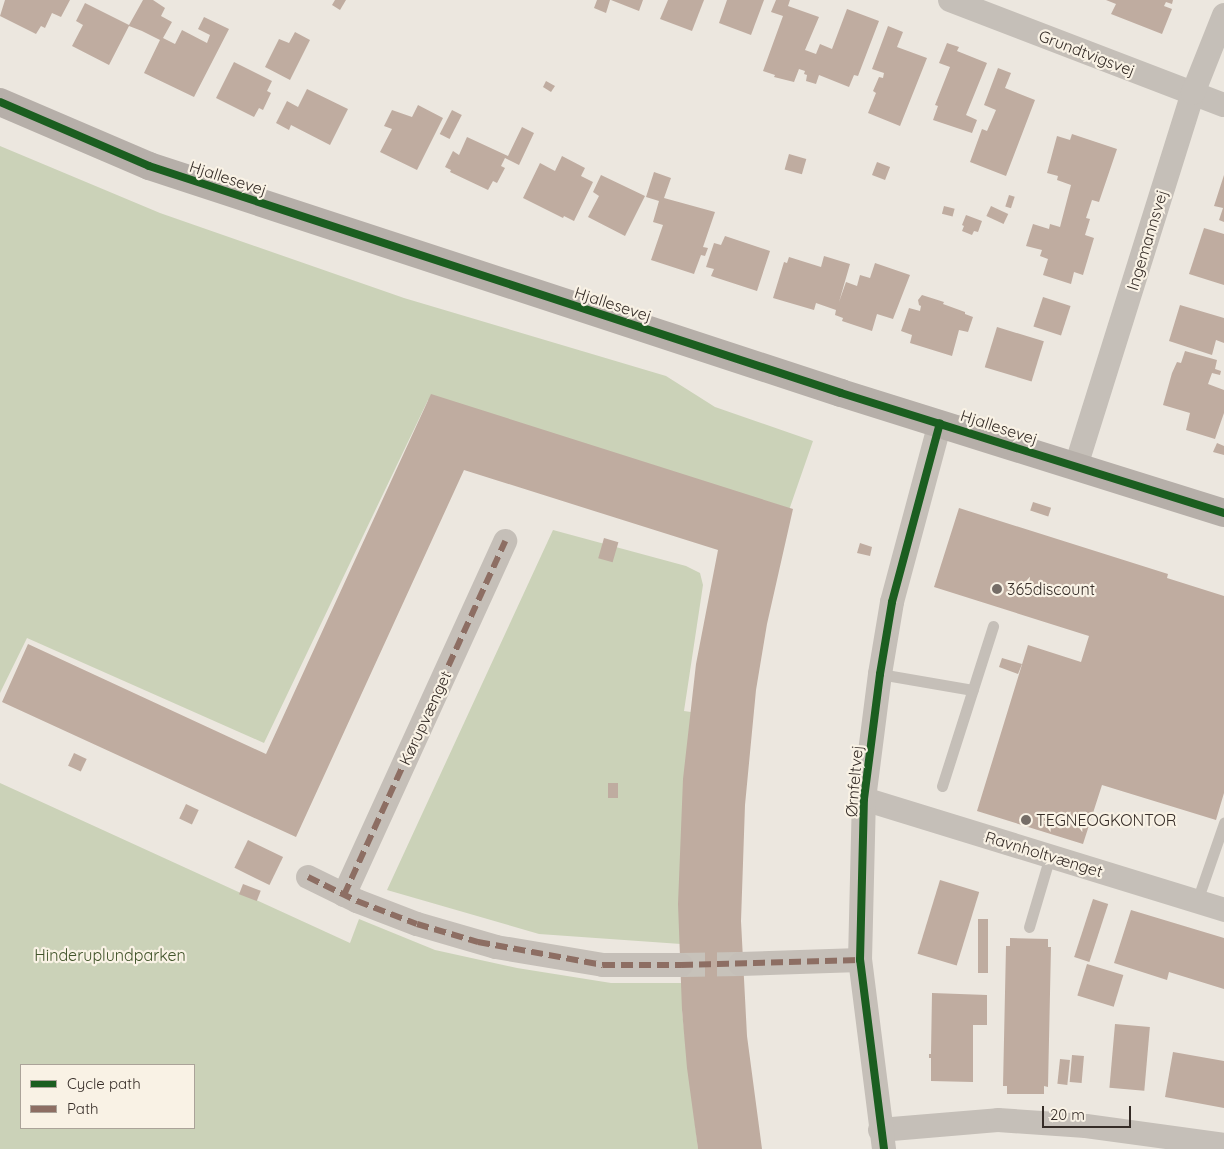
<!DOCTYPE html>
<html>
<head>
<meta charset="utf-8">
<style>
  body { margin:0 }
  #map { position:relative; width:1224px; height:1149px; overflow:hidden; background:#ece7df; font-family:Quicksand,sans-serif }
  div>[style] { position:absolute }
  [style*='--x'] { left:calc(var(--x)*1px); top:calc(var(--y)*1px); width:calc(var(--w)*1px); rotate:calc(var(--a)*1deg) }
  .green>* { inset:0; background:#cbd2b8 }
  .building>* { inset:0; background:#bfaca0; transform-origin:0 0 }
  .minor-tunnel>* { height:24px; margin-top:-12px; transform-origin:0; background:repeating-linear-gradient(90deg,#c7c2ba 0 24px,transparent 0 36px) }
  .service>* { height:11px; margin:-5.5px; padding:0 5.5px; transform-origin:5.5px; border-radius:5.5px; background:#c5bfb8 }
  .minor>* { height:24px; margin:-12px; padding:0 12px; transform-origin:12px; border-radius:12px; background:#c5bfb8 }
  .secondary>* { height:28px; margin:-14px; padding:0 14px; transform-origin:14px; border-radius:14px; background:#b6afa9 }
  .quiet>* { height:6px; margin-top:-3px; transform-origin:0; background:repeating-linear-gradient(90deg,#8d6e63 0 12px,transparent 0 18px) }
  .cycleway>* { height:8px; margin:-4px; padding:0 4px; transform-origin:4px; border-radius:4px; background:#1b5e20 }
  .dots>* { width:14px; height:14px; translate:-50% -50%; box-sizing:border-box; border:2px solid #f9f2e5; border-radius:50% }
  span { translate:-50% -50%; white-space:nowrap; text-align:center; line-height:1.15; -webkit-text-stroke:4.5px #f9f2e5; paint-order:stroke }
  .street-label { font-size:16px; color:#352c27 }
  .poi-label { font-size:16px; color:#352c27 }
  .left { translate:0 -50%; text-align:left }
  .park-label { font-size:16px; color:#41542a }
  .legend { position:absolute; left:20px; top:1064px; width:175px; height:65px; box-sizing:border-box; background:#f9f2e5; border:1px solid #aba399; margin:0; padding:6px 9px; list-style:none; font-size:15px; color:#352c27 }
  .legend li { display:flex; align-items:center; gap:10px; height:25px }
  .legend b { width:25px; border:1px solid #aba399 }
  .scale { position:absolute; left:1042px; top:1106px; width:89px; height:22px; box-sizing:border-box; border:2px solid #352c27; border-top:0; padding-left:6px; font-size:15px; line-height:18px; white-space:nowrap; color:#352c27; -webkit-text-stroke:4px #f9f2e5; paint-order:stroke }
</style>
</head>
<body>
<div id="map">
  <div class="green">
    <i style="clip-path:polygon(0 146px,160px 213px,404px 298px,666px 376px,715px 407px,813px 441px,788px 513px,428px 400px,264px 743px,27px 638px,0 693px)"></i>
    <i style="clip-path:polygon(553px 530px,686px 566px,700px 573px,703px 585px,684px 711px,691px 712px,681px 944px,539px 934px,387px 890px)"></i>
    <i style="clip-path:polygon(evenodd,0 783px,350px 943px,359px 919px,435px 950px,517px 968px,611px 983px,682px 983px,682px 1011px,698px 1149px,0 1149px,0 783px,21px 1065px,194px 1065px,194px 1128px,21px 1128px,21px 1065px)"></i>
  </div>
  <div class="building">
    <i style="clip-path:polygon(5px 0,70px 0,61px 17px,52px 13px,45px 28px,41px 26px,36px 34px,0 16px)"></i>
    <i style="clip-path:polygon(143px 0,153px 0,165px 8px,161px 16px,172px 22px,163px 38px,175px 44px,182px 30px,207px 43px,210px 35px,198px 29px,204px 17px,229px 29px,194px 97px,144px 73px,160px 40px,142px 31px,129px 26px,109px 65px,72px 46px,83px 25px,76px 21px,85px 3px,129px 25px)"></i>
    <i style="clip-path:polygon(335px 0,346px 0,340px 10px,332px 5px)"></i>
    <i style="clip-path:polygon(597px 0,610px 0,606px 13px,594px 8px)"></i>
    <i style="clip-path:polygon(611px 0,643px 0,639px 11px)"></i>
    <i style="clip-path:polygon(668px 0,704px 0,692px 31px,660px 19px)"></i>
    <i style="clip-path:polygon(727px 0,764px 0,751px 35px,719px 23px)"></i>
    <i style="clip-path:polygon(776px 0,790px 0,788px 6px,819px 17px,805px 50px,816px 54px,820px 44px,832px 49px,847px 9px,879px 21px,858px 76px,854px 75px,849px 87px,819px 75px,816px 84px,806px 81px,807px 75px,804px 74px,805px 71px,799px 69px,794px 82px,774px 77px,775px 75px,763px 71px,783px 16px,771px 12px)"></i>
    <i style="clip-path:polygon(1106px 0,1173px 0,1172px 4px,1166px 2px,1164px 6px,1172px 9px,1162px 34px,1111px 14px,1116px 4px)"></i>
    <i style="clip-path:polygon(888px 26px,903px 32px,897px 47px,927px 58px,900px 126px,868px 113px,876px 93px,873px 91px,879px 77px,883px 78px,884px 73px,872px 69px)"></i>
    <i style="clip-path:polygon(295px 32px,310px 40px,290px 80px,265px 67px,279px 39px,289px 43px)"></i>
    <i style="clip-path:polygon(947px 43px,959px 47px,957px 51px,987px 63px,966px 115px,977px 120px,972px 133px,933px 120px,938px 106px,935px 105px,950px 67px,939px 63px)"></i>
    <i style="clip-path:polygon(234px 62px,272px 81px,267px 91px,271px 93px,263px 110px,259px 108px,254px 117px,216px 98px)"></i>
    <i style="clip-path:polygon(998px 68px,1011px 73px,1005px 88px,1035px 100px,1006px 176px,970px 162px,982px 129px,987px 131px,996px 110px,984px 105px)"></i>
    <i style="clip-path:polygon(546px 81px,555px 86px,551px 92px,543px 87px)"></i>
    <i style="clip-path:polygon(307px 89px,348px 109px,330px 145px,291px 125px,289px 130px,276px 123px,287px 101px,298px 107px)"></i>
    <i style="clip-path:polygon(418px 105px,443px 118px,417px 170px,380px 152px,392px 129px,384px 126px,392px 110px,412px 117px)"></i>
    <i style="left:452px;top:110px;width:11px;height:27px;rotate:27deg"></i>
    <i style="clip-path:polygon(522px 127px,534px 133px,519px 165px,505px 158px,501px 166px,505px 168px,497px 183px,493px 181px,488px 190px,450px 172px,451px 170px,445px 167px,453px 151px,459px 155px,467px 137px,508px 156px)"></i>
    <i style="clip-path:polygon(1072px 134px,1117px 149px,1099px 202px,1092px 200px,1086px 218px,1090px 219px,1085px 235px,1094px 238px,1083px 275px,1074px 272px,1071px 284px,1043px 275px,1048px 259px,1040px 256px,1042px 250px,1026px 246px,1033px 224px,1049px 229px,1050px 224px,1060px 227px,1071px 185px,1057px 180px,1058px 176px,1047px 173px,1057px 136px,1070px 140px)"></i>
    <i style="left:789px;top:154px;width:18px;height:16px;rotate:16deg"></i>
    <i style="clip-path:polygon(562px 156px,585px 168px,581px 176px,593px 182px,574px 221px,564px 216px,563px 218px,523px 198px,540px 163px,555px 171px)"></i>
    <i style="left:877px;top:162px;width:14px;height:14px;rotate:21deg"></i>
    <i style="clip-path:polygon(654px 172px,671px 178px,664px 198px,715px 212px,703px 247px,708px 248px,705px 256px,701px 255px,694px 274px,651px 260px,663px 225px,653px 222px,659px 201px,646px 197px)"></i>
    <i style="clip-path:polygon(601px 175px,645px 196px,625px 236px,588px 217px,599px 196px,593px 192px)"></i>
    <i style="clip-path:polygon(1224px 175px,1224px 222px,1219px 220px,1223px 208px,1214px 206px)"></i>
    <i style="left:1009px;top:195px;width:6px;height:12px;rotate:18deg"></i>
    <i style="left:944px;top:206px;width:11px;height:8px;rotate:15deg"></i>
    <i style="left:991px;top:206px;width:19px;height:11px;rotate:25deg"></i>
    <i style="clip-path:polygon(966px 215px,982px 221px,978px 232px,974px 231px,972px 235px,962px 231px,964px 226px,962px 225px)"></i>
    <i style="clip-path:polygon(1204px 228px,1224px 234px,1224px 285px,1189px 274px)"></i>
    <i style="clip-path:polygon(725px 236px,770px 251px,757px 291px,711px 276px,714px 269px,706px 267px,714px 243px,721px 245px)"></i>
    <i style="clip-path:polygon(824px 256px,850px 264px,839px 302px,846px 282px,857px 286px,860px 275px,870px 278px,875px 263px,910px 275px,893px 319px,877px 314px,872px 331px,842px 321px,843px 318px,835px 315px,836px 310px,816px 303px,814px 310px,773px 298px,784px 262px,787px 263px,789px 257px,821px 267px)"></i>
    <i style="clip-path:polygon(922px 295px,944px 302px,943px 304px,965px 312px,965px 314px,973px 317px,968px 332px,959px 330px,952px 356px,910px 343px,912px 335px,901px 331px,909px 308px,920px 311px,921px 306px,919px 305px,918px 300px)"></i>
    <i style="left:1043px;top:297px;width:29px;height:31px;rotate:18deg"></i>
    <i style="clip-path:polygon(1180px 305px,1224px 318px,1224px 343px,1216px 340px,1212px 355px,1169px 341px)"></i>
    <i style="left:997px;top:327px;width:49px;height:42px;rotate:17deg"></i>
    <i style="clip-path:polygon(1185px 351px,1217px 360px,1215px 369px,1221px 371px,1220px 375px,1212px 373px,1208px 384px,1224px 390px,1224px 413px,1215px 439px,1186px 430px,1190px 413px,1163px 405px,1172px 373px,1177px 362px,1181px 363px)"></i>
    <i style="clip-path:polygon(431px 394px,793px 509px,767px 624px,756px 690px,745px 805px,741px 921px,747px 1036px,762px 1149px,698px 1149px,687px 1068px,682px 1010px,678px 904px,683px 779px,696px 664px,718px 550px,464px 470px,296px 837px,2px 702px,28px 644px,266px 754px)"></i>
    <i style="clip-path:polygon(1217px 443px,1224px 446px,1224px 455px,1213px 452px)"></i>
    <i style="left:1033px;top:502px;width:19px;height:9px;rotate:18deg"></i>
    <i style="clip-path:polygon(959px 508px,1168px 574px,1167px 578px,1224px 596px,1224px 793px,1216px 820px,1102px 785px,1083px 844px,977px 811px,1028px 645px,1081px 662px,1089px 636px,934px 587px)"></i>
    <i style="left:604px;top:538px;width:15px;height:21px;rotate:16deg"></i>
    <i style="clip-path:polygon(860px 543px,872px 547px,870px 556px,857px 553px)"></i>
    <i style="clip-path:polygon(1002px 658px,1022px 664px,1018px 674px,999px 667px)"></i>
    <i style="left:74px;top:753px;width:14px;height:14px;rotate:25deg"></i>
    <i style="left:608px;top:783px;width:10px;height:15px"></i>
    <i style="left:186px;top:804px;width:14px;height:16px;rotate:25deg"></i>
    <i style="left:248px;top:840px;width:39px;height:31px;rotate:26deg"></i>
    <i style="left:940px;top:880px;width:41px;height:77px;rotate:17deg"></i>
    <i style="left:243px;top:884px;width:19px;height:11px;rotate:21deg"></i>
    <i style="left:1093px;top:899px;width:16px;height:61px;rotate:18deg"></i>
    <i style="clip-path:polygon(1131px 910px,1224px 938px,1224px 989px,1169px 972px,1167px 980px,1114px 963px)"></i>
    <i style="left:978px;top:919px;width:10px;height:54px"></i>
    <i style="clip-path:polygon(1010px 938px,1048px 939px,1048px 947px,1051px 947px,1048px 1087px,1044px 1086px,1044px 1094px,1007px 1094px,1007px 1086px,1003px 1086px,1006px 946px,1010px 946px)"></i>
    <i style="left:1087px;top:964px;width:38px;height:33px;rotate:17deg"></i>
    <i style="clip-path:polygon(932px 993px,987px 995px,987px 1025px,973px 1025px,973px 1082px,931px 1081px,931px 1058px,929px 1058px,929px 1054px,931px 1054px)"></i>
    <i style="left:1115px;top:1024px;width:35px;height:64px;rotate:5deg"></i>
    <i style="clip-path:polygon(1173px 1052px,1224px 1061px,1224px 1108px,1165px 1097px)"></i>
    <i style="left:1072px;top:1055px;width:12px;height:27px;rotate:5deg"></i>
    <i style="left:1060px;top:1059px;width:10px;height:25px;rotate:6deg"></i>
  </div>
  <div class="minor-tunnel">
    <i style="--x:681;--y:965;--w:59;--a:-1"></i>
  </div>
  <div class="service">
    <i style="--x:880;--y:674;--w:94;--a:9.8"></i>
    <i style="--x:942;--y:786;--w:168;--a:-72.3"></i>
    <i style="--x:1197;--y:901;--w:83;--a:-70.9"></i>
    <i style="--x:1029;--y:927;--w:74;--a:-73.5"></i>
  </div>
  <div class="minor">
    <i style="--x:950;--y:0;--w:293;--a:21"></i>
    <i style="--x:1076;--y:466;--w:391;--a:-72.6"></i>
    <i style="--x:1193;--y:93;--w:84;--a:-68.3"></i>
    <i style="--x:864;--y:799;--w:377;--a:17.1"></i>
    <i style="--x:308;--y:877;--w:55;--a:26.1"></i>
    <i style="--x:357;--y:901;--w:64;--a:21"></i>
    <i style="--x:417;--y:924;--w:82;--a:16.2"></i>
    <i style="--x:496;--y:947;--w:109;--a:9.5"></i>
    <i style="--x:603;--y:965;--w:78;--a:0"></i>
    <i style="--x:344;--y:895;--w:389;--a:-65.5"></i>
    <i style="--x:740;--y:964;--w:120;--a:-1.9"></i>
    <i style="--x:880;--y:1130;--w:118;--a:-4.8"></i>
    <i style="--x:998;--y:1120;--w:88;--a:3.9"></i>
    <i style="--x:1086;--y:1126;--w:139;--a:7.8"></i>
    <i style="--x:884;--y:1149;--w:191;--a:-97.2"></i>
    <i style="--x:860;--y:960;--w:161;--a:-88.6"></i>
    <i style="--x:864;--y:799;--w:126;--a:-82.7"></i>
    <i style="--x:880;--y:674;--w:73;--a:-80.5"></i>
    <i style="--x:892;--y:602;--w:185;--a:-75"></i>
  </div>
  <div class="secondary">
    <i style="--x:0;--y:102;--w:162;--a:23.2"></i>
    <i style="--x:149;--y:166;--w:728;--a:18.16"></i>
    <i style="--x:841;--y:393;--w:401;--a:17.4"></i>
  </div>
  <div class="quiet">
    <i style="--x:308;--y:877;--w:55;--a:26.1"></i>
    <i style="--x:357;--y:901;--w:64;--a:21"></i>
    <i style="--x:417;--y:924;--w:64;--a:16.4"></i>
    <i style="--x:478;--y:942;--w:127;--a:10.4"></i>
    <i style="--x:603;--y:965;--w:78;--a:0"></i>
    <i style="--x:681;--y:965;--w:179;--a:-1.6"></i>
    <i style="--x:344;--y:895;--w:389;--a:-65.5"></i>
  </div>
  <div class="cycleway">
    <i style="--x:0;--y:102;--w:162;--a:23.2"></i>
    <i style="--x:149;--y:166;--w:728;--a:18.16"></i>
    <i style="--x:841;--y:393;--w:401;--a:17.4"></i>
    <i style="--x:884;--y:1149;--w:191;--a:-97.2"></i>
    <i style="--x:860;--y:960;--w:161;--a:-88.6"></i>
    <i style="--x:864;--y:799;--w:126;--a:-82.7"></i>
    <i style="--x:880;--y:674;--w:73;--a:-80.5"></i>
    <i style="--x:892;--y:602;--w:185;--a:-75"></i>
  </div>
  <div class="dots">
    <i style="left:997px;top:589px;background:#756d67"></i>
    <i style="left:1026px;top:820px;background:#756d67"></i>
  </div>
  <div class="street-label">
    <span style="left:1087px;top:53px;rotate:21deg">Grundtvigsvej</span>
    <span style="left:228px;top:178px;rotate:18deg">Hjallesevej</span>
    <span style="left:1147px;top:240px;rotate:-73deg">Ingemannsvej</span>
    <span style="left:613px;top:304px;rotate:18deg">Hjallesevej</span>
    <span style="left:999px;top:427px;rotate:18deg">Hjallesevej</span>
    <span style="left:425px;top:718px;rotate:-65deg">Kørupvænget</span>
    <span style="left:854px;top:781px;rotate:-85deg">Ørnfeltvej</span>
    <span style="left:1044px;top:854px;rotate:17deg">Ravnholtvænget</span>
  </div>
  <div class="poi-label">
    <span class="left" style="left:1007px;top:589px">365discount</span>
    <span class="left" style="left:1036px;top:820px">TEGNEOGKONTOR</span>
  </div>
  <div class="park-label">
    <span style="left:110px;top:955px">Hinderuplundparken</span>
  </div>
  <ul class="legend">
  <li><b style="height:6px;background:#1b5e20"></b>Cycle path</li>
  <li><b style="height:6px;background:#8d6e63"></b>Path</li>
  </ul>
  <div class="scale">20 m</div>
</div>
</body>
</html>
